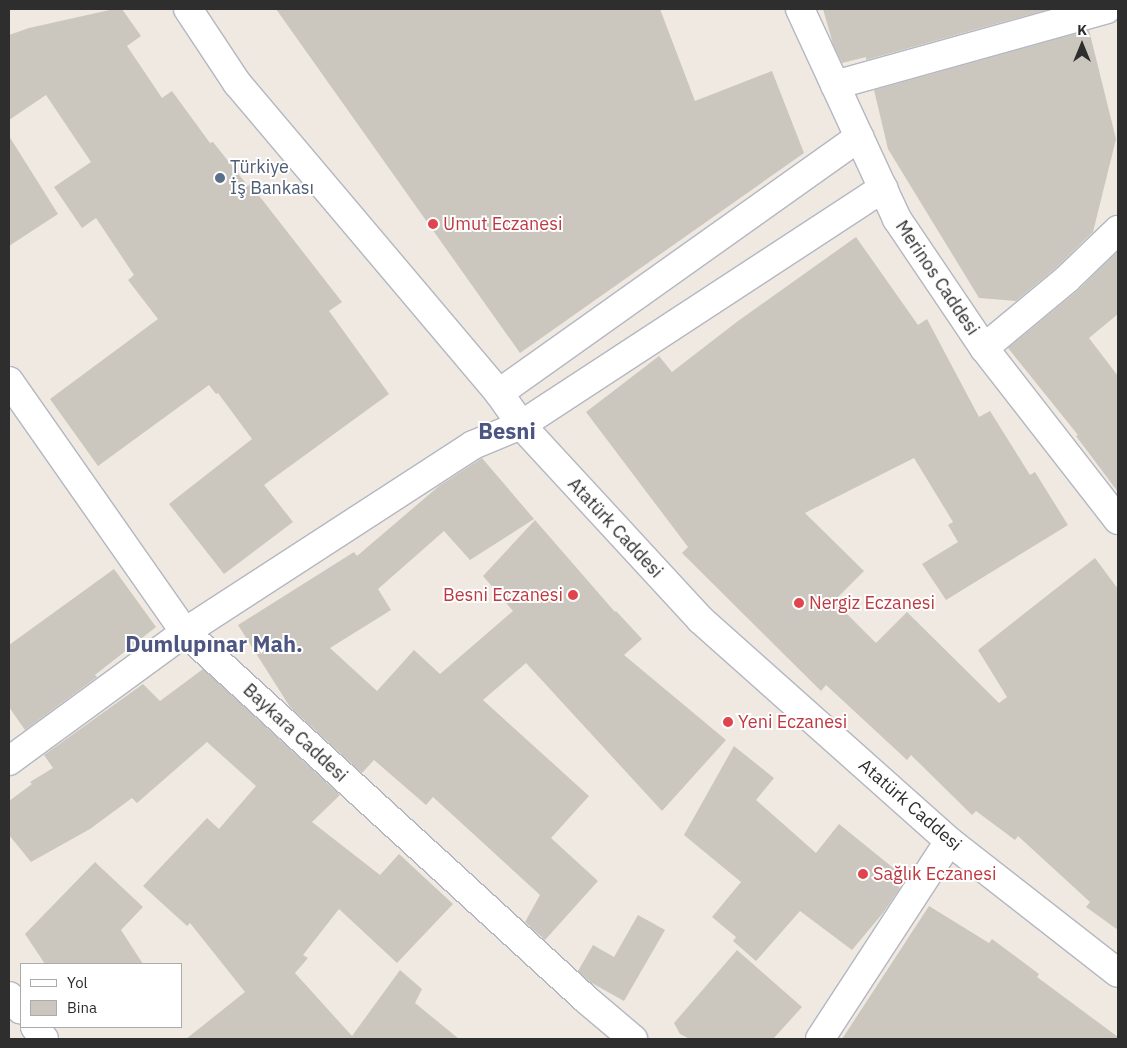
<!DOCTYPE html>
<html>
<head>
<meta charset="utf-8">
<style>
  body { margin:0 }
  #map { position:relative; width:1127px; height:1048px; overflow:hidden; background:#efe9e1; font-family:"IBM Plex Sans",sans-serif }
  div>[style] { position:absolute }
  [style*='--x'] { left:calc(var(--x)*1px); top:calc(var(--y)*1px); width:calc(var(--w)*1px); rotate:calc(var(--a)*1deg) }
  .building>* { inset:0; background:#cbc7bf }
  .roads { filter:drop-shadow(1px 0 #b4b7c1) drop-shadow(-1px 0 #b4b7c1) drop-shadow(0 1px #b4b7c1) drop-shadow(0 -1px #b4b7c1) }
  .street>* { height:28px; margin:-14px; padding:0 14px; transform-origin:14px; border-radius:14px; background:#fff }
  .secondary>* { height:28px; margin:-14px; padding:0 14px; transform-origin:14px; border-radius:14px; background:#fff }
  .dots>* { width:14px; height:14px; translate:-50% -50%; box-sizing:border-box; border:2px solid #fff; border-radius:50% }
  span { translate:-50% -50%; white-space:nowrap; text-align:center; line-height:1.15; -webkit-text-stroke:4px #fff; paint-order:stroke }
  .service-label { font-size:18px; color:#4e5e75 }
  .left { translate:0 -50%; text-align:left }
  .health-label { font-size:18px; color:#be3a42 }
  .right { translate:-100% -50%; text-align:right }
  .street-label { font-size:18px; color:#2e2e2e }
  .district-label { font-size:22px; color:#4d5680; font-weight:700 }
  .frame { position:absolute; inset:0; border:10px solid #2e2e2e; pointer-events:none }
  .legend { position:absolute; left:20px; top:963px; width:162px; height:65px; box-sizing:border-box; background:#fff; border:1px solid #ababab; margin:0; padding:6px 9px; list-style:none; font-size:15px; color:#2e2e2e }
  .legend li { display:flex; align-items:center; gap:10px; height:25px }
  .legend b { width:25px; border:1px solid #ababab }
  .north { position:absolute; left:1057px; top:20px; width:50px; height:50px; -webkit-text-stroke:4px #fff; paint-order:stroke; rotate:0deg; font-size:14px; font-weight:700; line-height:20px; text-align:center; color:#2e2e2e }
  .north::after { content:''; display:block; margin:auto; width:18px; height:22px; background:#2e2e2e; clip-path:polygon(50% 0,100% 100%,50% 72%,0 100%) }
</style>
</head>
<body>
<div id="map">
  <div class="building">
    <i style="clip-path:polygon(114px 9px,122px 9px,141px 36px,127px 46px,162px 98px,172px 91px,210px 143px,213px 142px,248px 186px,250px 184px,342px 302px,329px 311px,389px 394px,264px 485px,293px 522px,224px 574px,169px 504px,252px 439px,218px 393px,216px 394px,209px 385px,98px 466px,50px 399px,158px 319px,128px 280px,134px 275px,96px 218px,82px 228px,54px 187px,91px 162px,46px 95px,9px 120px,9px 35px,29px 28px)"></i>
    <i style="clip-path:polygon(276px 9px,660px 9px,695px 101px,772px 71px,804px 153px,520px 353px)"></i>
    <i style="clip-path:polygon(823px 9px,1050px 9px,866px 60px,866px 57px,842px 63px,833px 44px)"></i>
    <i style="clip-path:polygon(1089px 30px,1116px 139px,1093px 232px,1057px 267px,1016px 301px,979px 298px,888px 149px,874px 90px)"></i>
    <i style="clip-path:polygon(9px 136px,58px 214px,9px 246px)"></i>
    <i style="clip-path:polygon(856px 237px,918px 325px,927px 319px,979px 417px,990px 411px,1030px 475px,1035px 472px,1068px 525px,946px 600px,922px 564px,958px 542px,948px 525px,953px 522px,914px 458px,805px 513px,864px 571px,834px 601px,876px 643px,907px 612px,999px 703px,1007px 697px,978px 650px,1095px 558px,1118px 589px,1118px 930px,1086px 907px,1090px 902px,1018px 836px,1015px 840px,976px 811px,972px 815px,911px 755px,907px 760px,826px 685px,821px 691px,682px 553px,688px 547px,586px 412px,659px 356px,672px 372px,738px 321px)"></i>
    <i style="clip-path:polygon(1118px 251px,1118px 314px,1089px 338px,1118px 376px,1118px 492px,1076px 436px,1078px 435px,1008px 348px,1077px 291px)"></i>
    <i style="clip-path:polygon(482px 458px,534px 519px,470px 560px,444px 531px,378px 589px,391px 610px,330px 648px,377px 691px,414px 650px,440px 674px,513px 611px,483px 576px,535px 520px,615px 612px,616px 611px,642px 639px,624px 655px,726px 740px,662px 811px,526px 663px,483px 700px,589px 796px,551px 838px,598px 881px,545px 940px,525px 922px,540px 895px,433px 797px,426px 805px,374px 760px,362px 773px,290px 707px,238px 625px,354px 552px,357px 556px,439px 486px)"></i>
    <i style="clip-path:polygon(114px 569px,156px 627px,95px 675px,97px 677px,25px 730px,9px 707px,9px 645px)"></i>
    <i style="clip-path:polygon(203px 669px,340px 795px,312px 822px,380px 875px,399px 854px,453px 904px,397px 963px,339px 909px,303px 955px,308px 958px,295px 973px,352px 1036px,400px 970px,422px 989px,415px 1003px,459px 1039px,186px 1039px,245px 992px,190px 923px,187px 926px,143px 886px,207px 818px,219px 829px,256px 786px,207px 742px,137px 803px,132px 798px,90px 829px,31px 862px,9px 835px,9px 801px,32px 784px,30px 782px,53px 768px,44px 755px,143px 684px,160px 701px)"></i>
    <i style="clip-path:polygon(734px 746px,774px 778px,756px 800px,816px 853px,839px 824px,902px 875px,895px 884px,900px 888px,883px 913px,852px 950px,800px 911px,756px 961px,733px 941px,736px 937px,712px 917px,741px 882px,684px 835px)"></i>
    <i style="clip-path:polygon(95px 862px,143px 907px,121px 930px,143px 964px,45px 964px,25px 934px)"></i>
    <i style="clip-path:polygon(929px 906px,989px 943px,992px 939px,1039px 974px,1037px 977px,1118px 1037px,1118px 1039px,842px 1039px)"></i>
    <i style="clip-path:polygon(638px 915px,665px 930px,624px 1001px,590px 982px,578px 971px,593px 945px,614px 957px)"></i>
    <i style="clip-path:polygon(737px 950px,802px 1007px,773px 1039px,690px 1039px,680px 1034px,674px 1023px)"></i>
  </div>
  <div class="roads">
    <div class="street">
      <i style="--x:800;--y:9;--w:231;--a:65.2"></i>
      <i style="--x:897;--y:219;--w:156;--a:56"></i>
      <i style="--x:984;--y:348;--w:218;--a:52.1"></i>
      <i style="--x:835;--y:85;--w:282;--a:-15.6"></i>
      <i style="--x:499;--y:393;--w:442;--a:-35.4"></i>
      <i style="--x:9;--y:761;--w:218;--a:-36.2"></i>
      <i style="--x:185;--y:632;--w:343;--a:-33"></i>
      <i style="--x:473;--y:445;--w:52;--a:-22.6"></i>
      <i style="--x:521;--y:425;--w:433;--a:-33.2"></i>
      <i style="--x:9;--y:996;--w:18;--a:49"></i>
      <i style="--x:35;--y:1027;--w:15;--a:53"></i>
    </div>
    <div class="secondary">
      <i style="--x:188;--y:9;--w:89;--a:56.5"></i>
      <i style="--x:237;--y:83;--w:406;--a:49.8"></i>
      <i style="--x:499;--y:393;--w:39;--a:55"></i>
      <i style="--x:521;--y:425;--w:265;--a:47.3"></i>
      <i style="--x:701;--y:620;--w:332;--a:41.7"></i>
      <i style="--x:949;--y:841;--w:214;--a:38"></i>
      <i style="--x:984;--y:348;--w:108;--a:-39.7"></i>
      <i style="--x:1067;--y:279;--w:71;--a:-43.9"></i>
      <i style="--x:9;--y:381;--w:307;--a:55"></i>
      <i style="--x:185;--y:632;--w:546;--a:42.48"></i>
      <i style="--x:588;--y:1001;--w:59;--a:40.2"></i>
      <i style="--x:820;--y:1039;--w:236;--a:-56.9"></i>
    </div>
  </div>
  <div class="dots">
    <i style="left:220px;top:178px;background:#5c6f8a"></i>
    <i style="left:433px;top:224px;background:#e0444e"></i>
    <i style="left:573px;top:595px;background:#e0444e"></i>
    <i style="left:799px;top:603px;background:#e0444e"></i>
    <i style="left:728px;top:722px;background:#e0444e"></i>
    <i style="left:863px;top:874px;background:#e0444e"></i>
  </div>
  <div class="service-label">
    <span class="left" style="left:230px;top:178px">Türkiye<br>İş Bankası</span>
  </div>
  <div class="health-label">
    <span class="left" style="left:443px;top:224px">Umut Eczanesi</span>
    <span class="right" style="left:563px;top:595px">Besni Eczanesi</span>
    <span class="left" style="left:809px;top:603px">Nergiz Eczanesi</span>
    <span class="left" style="left:738px;top:722px">Yeni Eczanesi</span>
    <span class="left" style="left:873px;top:874px">Sağlık Eczanesi</span>
  </div>
  <div class="street-label">
    <span style="left:937px;top:278px;rotate:56deg">Merinos Caddesi</span>
    <span style="left:615px;top:528px;rotate:47deg">Atatürk Caddesi</span>
    <span style="left:295px;top:733px;rotate:43deg">Baykara Caddesi</span>
    <span style="left:910px;top:805px;rotate:41deg">Atatürk Caddesi</span>
  </div>
  <div class="district-label">
    <span style="left:507px;top:431px">Besni</span>
    <span style="left:214px;top:644px">Dumlupınar Mah.</span>
  </div>
  <div class="frame"></div>
  <ul class="legend">
  <li><b style="height:6px;background:#fff"></b>Yol</li>
  <li><b style="height:14px;background:#cbc7bf"></b>Bina</li>
  </ul>
  <div class="north">K</div>
</div>
</body>
</html>
